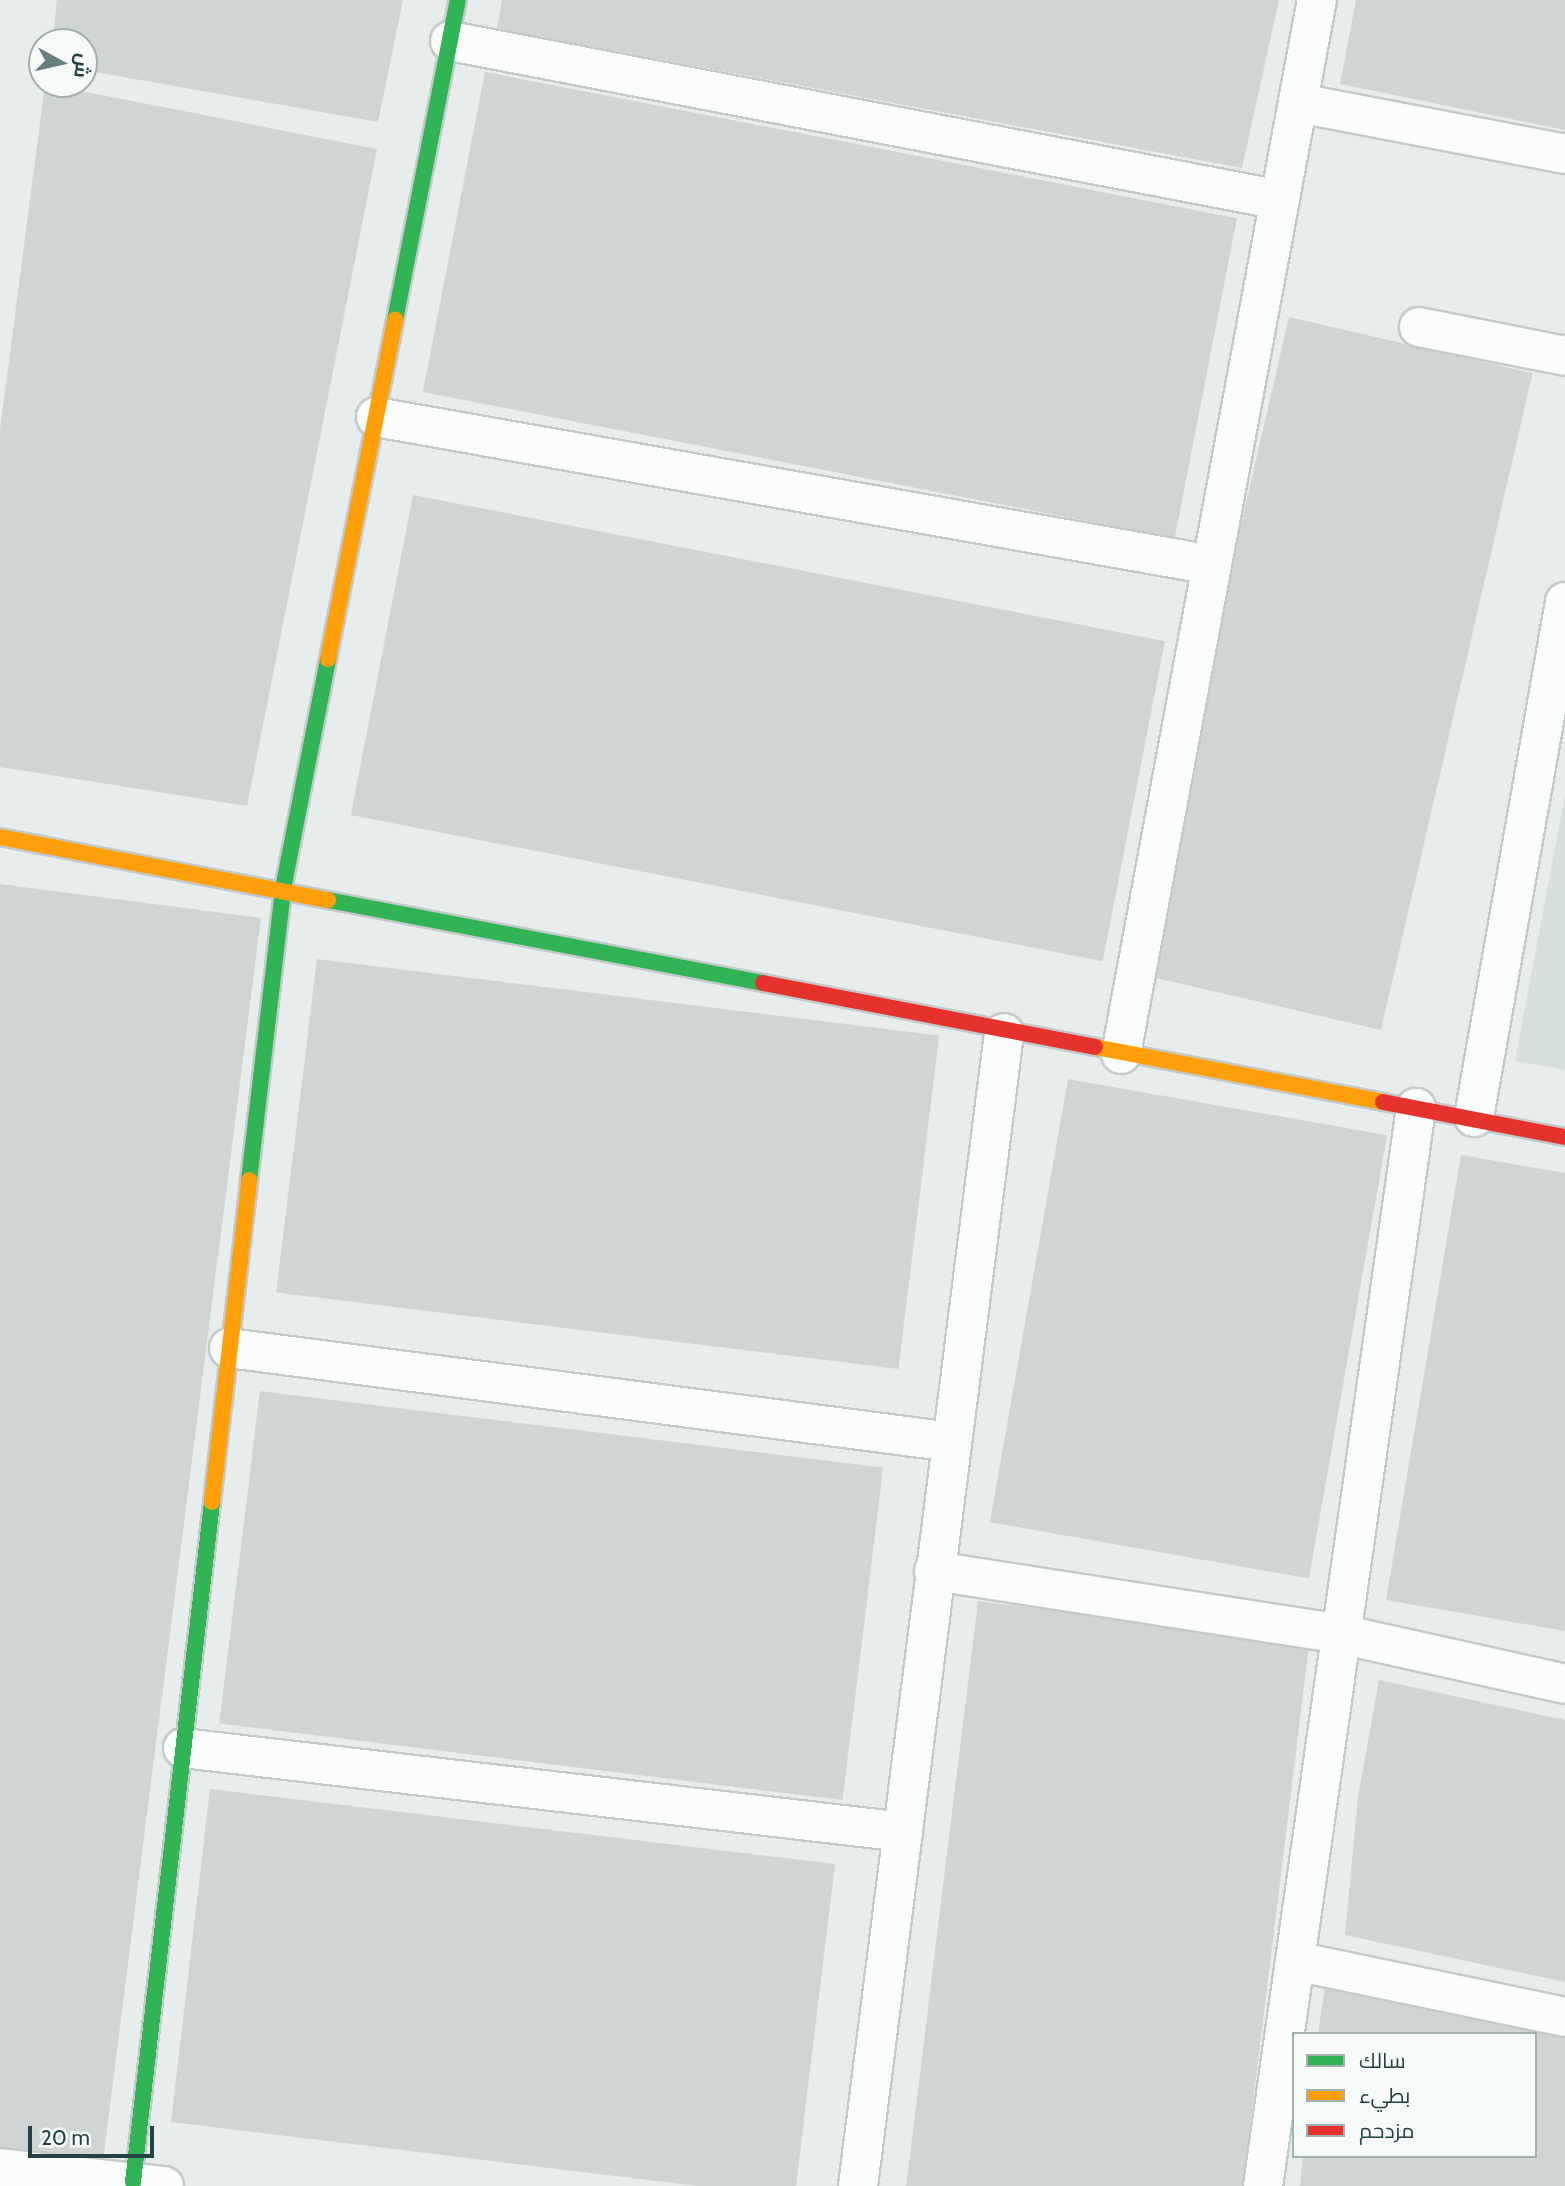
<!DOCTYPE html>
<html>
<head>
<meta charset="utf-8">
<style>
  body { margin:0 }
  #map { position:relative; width:1565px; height:2186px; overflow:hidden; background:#e7edec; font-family:Cabin,Cairo,sans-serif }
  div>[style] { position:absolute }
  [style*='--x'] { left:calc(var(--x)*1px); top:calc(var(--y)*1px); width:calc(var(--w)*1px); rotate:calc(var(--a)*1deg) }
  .built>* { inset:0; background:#d5dfde }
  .building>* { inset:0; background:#cfd5d4; transform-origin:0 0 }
  .roads { filter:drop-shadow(2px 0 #c4cac9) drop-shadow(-2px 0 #c4cac9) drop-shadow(0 2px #c4cac9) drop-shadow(0 -2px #c4cac9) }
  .street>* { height:38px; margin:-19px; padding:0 19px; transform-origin:19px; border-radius:19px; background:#fbfcfc }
  .fast>* { height:16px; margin:-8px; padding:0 8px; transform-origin:8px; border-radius:8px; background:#30b455 }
  .slow>* { height:16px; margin:-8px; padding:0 8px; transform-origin:8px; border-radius:8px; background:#ff9f0a }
  .jam>* { height:16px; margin:-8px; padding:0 8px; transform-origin:8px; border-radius:8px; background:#e5322d }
  span { translate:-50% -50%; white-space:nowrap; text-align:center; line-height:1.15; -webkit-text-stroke:7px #f6fbfa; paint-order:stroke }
  .legend { position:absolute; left:1292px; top:2032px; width:245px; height:126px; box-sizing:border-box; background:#f6fbfa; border:2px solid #a1b1b0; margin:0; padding:9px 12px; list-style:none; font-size:21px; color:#224342 }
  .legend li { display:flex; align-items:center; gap:14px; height:35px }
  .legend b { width:35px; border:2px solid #a1b1b0 }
  .north { position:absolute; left:28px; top:28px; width:70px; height:70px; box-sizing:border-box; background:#f6fbfa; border:2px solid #a1b1b0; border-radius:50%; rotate:98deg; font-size:19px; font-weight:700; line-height:28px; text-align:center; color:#224342 }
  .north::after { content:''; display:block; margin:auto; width:24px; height:32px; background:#677e7e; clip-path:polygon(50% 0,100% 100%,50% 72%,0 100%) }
  .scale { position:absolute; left:28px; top:2126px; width:126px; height:32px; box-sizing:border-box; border:4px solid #224342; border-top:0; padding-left:9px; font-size:21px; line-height:24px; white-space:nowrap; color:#224342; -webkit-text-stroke:5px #f6fbfa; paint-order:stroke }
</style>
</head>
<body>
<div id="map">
  <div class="built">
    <i style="clip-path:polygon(1565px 795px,1565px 1070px,1515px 1061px)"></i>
  </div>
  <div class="building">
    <i style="clip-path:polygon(57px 0,403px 0,378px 122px,84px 70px,84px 42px,52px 42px)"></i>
    <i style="clip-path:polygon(502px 0,1279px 0,1242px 168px,497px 29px)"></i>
    <i style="clip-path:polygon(1356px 0,1565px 0,1565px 130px,1340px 84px)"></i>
    <i style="left:485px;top:72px;width:766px;height:326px;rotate:11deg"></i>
    <i style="clip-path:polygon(45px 84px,377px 149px,247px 806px,0 767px,0 430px)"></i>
    <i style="left:1289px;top:317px;width:250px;height:674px;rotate:13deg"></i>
    <i style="left:413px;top:495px;width:766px;height:326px;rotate:11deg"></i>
    <i style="clip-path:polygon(0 884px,261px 918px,102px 2168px,0 2155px)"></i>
    <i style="left:317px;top:959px;width:627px;height:336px;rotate:7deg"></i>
    <i style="left:1068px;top:1079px;width:324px;height:450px;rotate:10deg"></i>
    <i style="clip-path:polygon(1461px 1155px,1565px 1173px,1565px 1631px,1386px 1600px)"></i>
    <i style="left:260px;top:1391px;width:628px;height:335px;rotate:7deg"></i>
    <i style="left:978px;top:1601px;width:334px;height:590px;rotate:7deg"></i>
    <i style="clip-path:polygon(1379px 1680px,1565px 1720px,1565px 1982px,1345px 1935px,1358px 1797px)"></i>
    <i style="clip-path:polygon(210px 1789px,835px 1864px,796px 2186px,698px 2186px,171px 2122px)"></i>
    <i style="clip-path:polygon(1325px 1986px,1565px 2037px,1565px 2186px,1300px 2186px,1303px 2156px,1535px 2156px,1535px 2034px,1318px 2034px)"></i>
  </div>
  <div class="roads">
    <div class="street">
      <i style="--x:450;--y:41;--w:845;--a:10.84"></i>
      <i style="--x:1298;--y:103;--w:272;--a:10.8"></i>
      <i style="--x:1419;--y:327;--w:149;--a:11.2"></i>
      <i style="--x:376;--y:417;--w:849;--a:10.04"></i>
      <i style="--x:1121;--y:1054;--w:1072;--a:-79.47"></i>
      <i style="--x:1474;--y:1117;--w:523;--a:-79.98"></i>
      <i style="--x:229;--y:1348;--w:729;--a:7.41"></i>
      <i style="--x:934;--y:1571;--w:411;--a:8.8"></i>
      <i style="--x:1340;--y:1634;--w:230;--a:12.5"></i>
      <i style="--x:183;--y:1748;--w:725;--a:6.65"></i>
      <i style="--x:1295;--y:1961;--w:276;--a:11.7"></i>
      <i style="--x:0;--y:2168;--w:165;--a:6.3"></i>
      <i style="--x:858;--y:2186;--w:1162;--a:-82.78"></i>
      <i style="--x:1263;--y:2186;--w:1089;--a:-81.92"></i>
    </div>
    <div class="fast">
      <i style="--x:395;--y:320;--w:326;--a:-78.9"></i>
      <i style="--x:328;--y:900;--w:443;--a:10.8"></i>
      <i style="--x:249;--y:1180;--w:293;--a:-83.3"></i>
      <i style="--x:283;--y:889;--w:234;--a:-78.9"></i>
      <i style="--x:133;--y:2182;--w:685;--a:-83.37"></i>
    </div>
    <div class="slow">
      <i style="--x:328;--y:659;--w:346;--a:-78.8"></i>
      <i style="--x:0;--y:837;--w:334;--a:10.9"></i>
      <i style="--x:1095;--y:1047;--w:293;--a:10.8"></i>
      <i style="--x:212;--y:1502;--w:324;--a:-83.4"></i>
    </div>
    <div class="jam">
      <i style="--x:763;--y:983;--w:338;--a:10.9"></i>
      <i style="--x:1383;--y:1102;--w:185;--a:10.9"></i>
    </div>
  </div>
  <ul class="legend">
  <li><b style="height:9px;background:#30b455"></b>سالك</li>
  <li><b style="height:9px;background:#ff9f0a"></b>بطيء</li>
  <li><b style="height:9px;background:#e5322d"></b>مزدحم</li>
  </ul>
  <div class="north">ش</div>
  <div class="scale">20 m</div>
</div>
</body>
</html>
